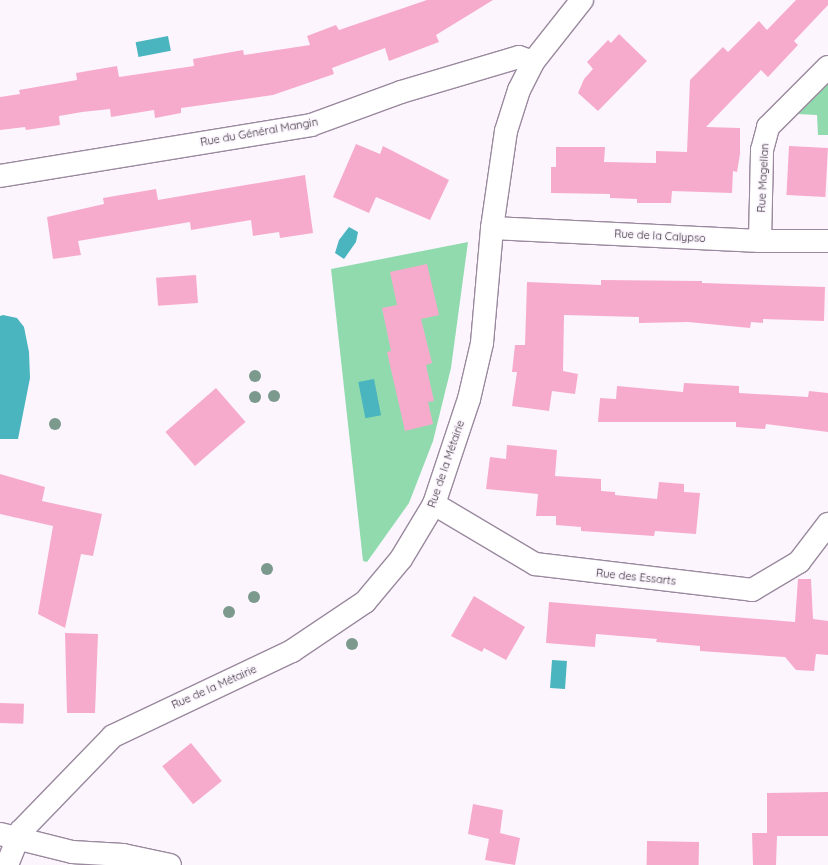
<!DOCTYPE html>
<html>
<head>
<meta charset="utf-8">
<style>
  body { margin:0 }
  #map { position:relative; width:828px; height:865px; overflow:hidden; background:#fcf5fe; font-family:Quicksand,sans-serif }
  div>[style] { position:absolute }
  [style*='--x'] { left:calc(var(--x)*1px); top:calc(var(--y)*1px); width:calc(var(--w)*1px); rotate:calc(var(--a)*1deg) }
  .green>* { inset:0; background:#91daae }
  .water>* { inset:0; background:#4ab5bf; transform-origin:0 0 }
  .building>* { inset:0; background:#f7abcc; transform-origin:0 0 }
  .roads { filter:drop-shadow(1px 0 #9a899e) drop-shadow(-1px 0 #9a899e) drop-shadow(0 1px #9a899e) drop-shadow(0 -1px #9a899e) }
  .street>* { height:22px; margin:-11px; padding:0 11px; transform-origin:11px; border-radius:11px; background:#fff }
  .secondary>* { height:22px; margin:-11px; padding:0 11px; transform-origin:11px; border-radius:11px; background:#fff }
  .trees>* { width:12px; height:12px; margin:-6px; border-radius:50%; background:#7c998d }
  span { translate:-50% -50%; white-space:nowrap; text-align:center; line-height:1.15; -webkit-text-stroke:3.5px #fcf5fe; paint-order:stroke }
  .street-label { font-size:11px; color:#332c35 }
</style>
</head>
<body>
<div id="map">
  <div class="green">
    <i style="clip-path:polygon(828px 84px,828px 135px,818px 135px,817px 115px,797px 114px)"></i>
    <i style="clip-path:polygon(468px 242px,451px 368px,433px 441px,409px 503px,367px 562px,363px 561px,331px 269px)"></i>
  </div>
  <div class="water">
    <i style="left:168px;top:36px;width:15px;height:33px;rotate:79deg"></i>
    <i style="clip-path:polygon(349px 227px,358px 232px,356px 242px,344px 259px,335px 253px,339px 240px)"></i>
    <i style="clip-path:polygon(3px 315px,17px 318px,24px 327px,29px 352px,30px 378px,18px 439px,0 439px,0 316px)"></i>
    <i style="left:374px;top:379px;width:37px;height:16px;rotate:79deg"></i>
    <i style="left:552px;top:660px;width:15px;height:28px;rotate:4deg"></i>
  </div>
  <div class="building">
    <i style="clip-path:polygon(427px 0,493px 0,436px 35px,439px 42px,389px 61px,385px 48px,332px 68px,334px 74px,273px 95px,181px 108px,181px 113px,155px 118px,154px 110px,111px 117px,110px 109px,82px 112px,59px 116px,60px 125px,26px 130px,25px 127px,0 130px,0 97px,20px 94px,19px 90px,77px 80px,76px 73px,117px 66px,119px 77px,194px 66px,193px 59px,243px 50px,244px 55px,310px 45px,307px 36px,336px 25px,339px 30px)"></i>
    <i style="clip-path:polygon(796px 0,828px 0,828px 5px,794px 41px,798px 45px,768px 77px,761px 70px,706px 127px,740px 128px,740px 154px,737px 172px,733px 171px,732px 193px,672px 191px,671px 203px,637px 203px,637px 199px,610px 198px,610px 194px,551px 193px,551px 167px,556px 167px,556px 147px,605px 147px,604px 162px,656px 163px,656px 151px,687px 152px,690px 80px,723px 47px,728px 52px,759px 21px,767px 30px)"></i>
    <i style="clip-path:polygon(619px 34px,647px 61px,598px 111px,578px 93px,584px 79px,593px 69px,587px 62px,608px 40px,611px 43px)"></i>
    <i style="clip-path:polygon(356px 144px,380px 154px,383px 146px,449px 180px,430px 220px,376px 197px,369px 213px,333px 197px)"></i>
    <i style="left:789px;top:146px;width:39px;height:49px;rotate:3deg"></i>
    <i style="clip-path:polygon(305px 175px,313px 233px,280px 238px,279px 232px,253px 236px,251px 220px,191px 230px,190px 222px,78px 241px,81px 255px,53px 259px,47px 217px,104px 204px,103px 198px,156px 189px,158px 200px)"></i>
    <i style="clip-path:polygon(427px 264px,439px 315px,421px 319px,432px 363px,426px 365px,434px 401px,428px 402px,433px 424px,405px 431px,387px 352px,391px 351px,382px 308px,397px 305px,390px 272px)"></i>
    <i style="left:196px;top:275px;width:28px;height:40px;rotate:86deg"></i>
    <i style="clip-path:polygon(601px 280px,702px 281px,702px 283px,825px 287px,824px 321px,763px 319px,763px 323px,751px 322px,750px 328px,688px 322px,639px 323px,639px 317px,564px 315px,563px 371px,578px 374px,575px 394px,552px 391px,549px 411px,512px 406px,517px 372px,512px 372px,515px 345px,525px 345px,527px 282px,601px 285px)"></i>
    <i style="clip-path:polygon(684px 383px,739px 386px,739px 393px,808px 397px,809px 391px,828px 393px,828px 432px,766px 424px,765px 429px,736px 427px,736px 422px,598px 422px,600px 398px,616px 399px,617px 386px,683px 392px)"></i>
    <i style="left:216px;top:388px;width:45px;height:67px;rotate:49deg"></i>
    <i style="clip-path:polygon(507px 445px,557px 450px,555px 476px,601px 479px,601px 491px,615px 492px,615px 495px,657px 499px,659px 482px,684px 484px,684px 492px,700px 493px,696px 534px,655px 531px,654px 536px,581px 531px,581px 527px,556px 525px,556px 516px,536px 516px,538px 494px,486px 489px,490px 457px,506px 459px)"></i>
    <i style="clip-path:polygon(0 474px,45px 487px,42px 501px,102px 514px,93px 556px,81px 554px,65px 628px,38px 614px,53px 526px,0 514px)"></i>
    <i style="clip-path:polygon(798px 579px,811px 579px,813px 619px,828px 621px,828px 655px,816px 654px,814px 671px,796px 670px,785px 657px,700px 651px,700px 646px,656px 642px,657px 639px,596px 634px,595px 647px,546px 643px,549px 602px,795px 622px)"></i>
    <i style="clip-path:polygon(474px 596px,525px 627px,506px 660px,484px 648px,482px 652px,451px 636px)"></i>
    <i style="clip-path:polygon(65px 633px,98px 634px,95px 713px,67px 713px)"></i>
    <i style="left:0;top:703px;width:24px;height:20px;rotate:2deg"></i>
    <i style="left:191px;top:743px;width:49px;height:37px;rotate:51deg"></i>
    <i style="clip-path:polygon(828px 792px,828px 836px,777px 836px,776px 865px,753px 865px,752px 833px,767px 833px,767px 793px)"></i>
    <i style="clip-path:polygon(473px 804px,503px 810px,500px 833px,520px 838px,515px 865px,485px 860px,489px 839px,468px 834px)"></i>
    <i style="left:647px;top:841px;width:52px;height:24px;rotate:1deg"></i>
  </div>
  <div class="roads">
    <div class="street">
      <i style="--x:0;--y:176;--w:315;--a:-9.3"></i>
      <i style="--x:311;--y:125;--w:96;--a:-20.1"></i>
      <i style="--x:401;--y:92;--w:123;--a:-16.5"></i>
      <i style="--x:519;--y:57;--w:15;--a:20"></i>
      <i style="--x:492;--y:228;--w:268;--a:2.8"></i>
      <i style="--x:760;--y:241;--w:68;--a:0"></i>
      <i style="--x:760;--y:241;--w:91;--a:-88.7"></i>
      <i style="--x:762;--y:150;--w:24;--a:-75"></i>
      <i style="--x:768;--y:127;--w:85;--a:-45"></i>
      <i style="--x:434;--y:504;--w:117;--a:30.7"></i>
      <i style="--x:535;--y:564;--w:219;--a:6.8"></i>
      <i style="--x:752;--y:590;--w:55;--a:-30.8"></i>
      <i style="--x:799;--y:562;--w:48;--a:-52.7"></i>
      <i style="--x:7;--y:865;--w:37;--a:-68"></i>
      <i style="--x:21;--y:831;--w:132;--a:-45.9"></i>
      <i style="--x:113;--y:736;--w:198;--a:-25.4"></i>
      <i style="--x:292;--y:651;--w:88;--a:-33.9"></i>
      <i style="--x:365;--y:602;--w:56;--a:-50.1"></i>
      <i style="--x:401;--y:559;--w:64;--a:-59"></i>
      <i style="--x:434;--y:504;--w:111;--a:-71.6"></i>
      <i style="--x:469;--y:399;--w:57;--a:-76.9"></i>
      <i style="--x:482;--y:343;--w:115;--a:-85"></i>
      <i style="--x:492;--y:228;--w:98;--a:-81.8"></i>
      <i style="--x:506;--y:131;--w:43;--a:-72.4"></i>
      <i style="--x:519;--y:90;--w:31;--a:-63"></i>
      <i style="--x:533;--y:62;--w:79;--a:-51.7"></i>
    </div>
    <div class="secondary">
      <i style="--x:0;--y:834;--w:74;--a:14"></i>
      <i style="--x:72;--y:852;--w:51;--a:3.4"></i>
      <i style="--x:123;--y:855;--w:48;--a:12"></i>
    </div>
  </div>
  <div class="trees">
    <i style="left:255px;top:376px"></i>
    <i style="left:274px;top:396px"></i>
    <i style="left:255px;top:397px"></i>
    <i style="left:55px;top:424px"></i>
    <i style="left:267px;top:569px"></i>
    <i style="left:254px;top:597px"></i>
    <i style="left:229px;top:612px"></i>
    <i style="left:352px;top:644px"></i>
  </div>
  <div class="street-label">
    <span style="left:259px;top:132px;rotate:-10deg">Rue du Général Mangin</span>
    <span style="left:763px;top:178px;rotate:-87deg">Rue Magellan</span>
    <span style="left:660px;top:236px;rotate:3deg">Rue de la Calypso</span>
    <span style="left:446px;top:464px;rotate:-71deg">Rue de la Métairie</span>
    <span style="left:636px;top:577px;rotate:6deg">Rue des Essarts</span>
    <span style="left:214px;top:687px;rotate:-24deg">Rue de la Métairie</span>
  </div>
</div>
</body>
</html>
